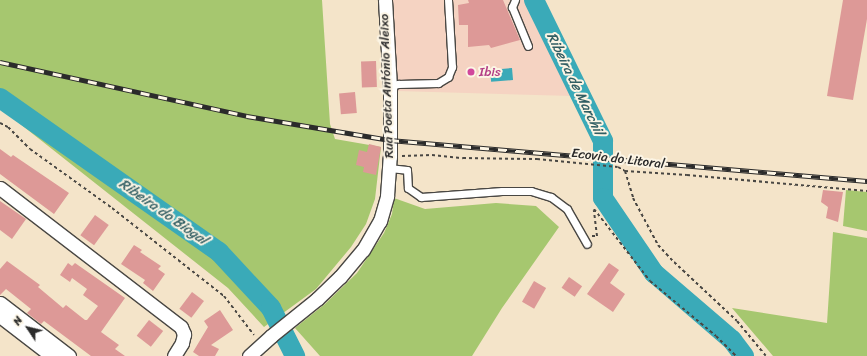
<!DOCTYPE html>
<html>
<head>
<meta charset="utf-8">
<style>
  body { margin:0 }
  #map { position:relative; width:867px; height:356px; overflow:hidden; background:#f4e4c9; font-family:Sriracha,sans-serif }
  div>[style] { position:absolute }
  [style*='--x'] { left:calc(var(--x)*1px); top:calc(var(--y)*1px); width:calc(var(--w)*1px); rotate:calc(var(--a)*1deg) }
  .built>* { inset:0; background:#f5d3c2 }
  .green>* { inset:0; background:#a6c76f }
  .water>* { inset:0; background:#3aaab8; transform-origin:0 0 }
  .river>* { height:20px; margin:-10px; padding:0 10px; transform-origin:10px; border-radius:10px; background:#3aaab8 }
  .building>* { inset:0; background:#dd9997; transform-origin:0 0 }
  .path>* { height:2px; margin-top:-1px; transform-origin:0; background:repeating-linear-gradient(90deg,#494743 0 3px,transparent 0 6px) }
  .roads { filter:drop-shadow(1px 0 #494743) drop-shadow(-1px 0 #494743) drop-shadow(0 1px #494743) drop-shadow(0 -1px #494743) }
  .service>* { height:7px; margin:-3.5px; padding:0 3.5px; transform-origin:3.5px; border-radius:3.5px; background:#fff }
  .minor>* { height:13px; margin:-6.5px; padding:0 6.5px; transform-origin:6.5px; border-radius:6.5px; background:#fff }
  .rail>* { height:4.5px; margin-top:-2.25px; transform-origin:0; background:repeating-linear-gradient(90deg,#fcf5e5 0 9px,#2b2b2b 0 18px); box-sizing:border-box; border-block:1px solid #2b2b2b }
  .dots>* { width:11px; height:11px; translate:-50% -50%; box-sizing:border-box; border:2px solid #fcf5e5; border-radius:50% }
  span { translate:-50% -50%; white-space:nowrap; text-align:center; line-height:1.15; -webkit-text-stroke:4px #fcf5e5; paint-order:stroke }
  .hotel-label { font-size:13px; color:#b23c85 }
  .left { translate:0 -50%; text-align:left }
  .street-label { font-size:13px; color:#2b2b2b }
  .water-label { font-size:14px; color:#315e63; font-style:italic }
  .north { position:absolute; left:8px; top:308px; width:40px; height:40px; -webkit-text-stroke:3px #fcf5e5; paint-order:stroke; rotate:305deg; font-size:11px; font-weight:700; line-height:16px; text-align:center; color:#2b2b2b }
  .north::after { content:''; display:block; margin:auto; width:14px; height:18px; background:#2b2b2b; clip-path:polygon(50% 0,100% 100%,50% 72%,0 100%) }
</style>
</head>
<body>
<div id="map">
  <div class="built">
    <i style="clip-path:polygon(393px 0,527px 0,573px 96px,397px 91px)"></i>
  </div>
  <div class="green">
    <i style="clip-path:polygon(0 0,322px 0,330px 124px,335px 139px,381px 147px,375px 199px,366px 224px,351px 247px,316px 289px,264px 327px,228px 288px,0 108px)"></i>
    <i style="clip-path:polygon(846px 190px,867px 192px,867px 231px,843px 226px)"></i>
    <i style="clip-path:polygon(394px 198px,425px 209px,496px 203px,536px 206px,559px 227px,502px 308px,472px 356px,320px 356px,295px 328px,325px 304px,357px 273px,384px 233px,392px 214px)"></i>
    <i style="clip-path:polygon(833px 232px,867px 238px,867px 356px,773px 356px,732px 308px,827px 323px)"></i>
  </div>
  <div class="water">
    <i style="left:512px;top:68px;width:12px;height:22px;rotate:85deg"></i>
  </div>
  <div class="river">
    <i style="--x:534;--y:0;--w:157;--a:63.9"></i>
    <i style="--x:603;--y:141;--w:57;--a:90"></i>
    <i style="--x:603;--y:198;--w:91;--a:55.8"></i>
    <i style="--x:654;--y:273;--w:103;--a:40.7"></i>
    <i style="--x:732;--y:340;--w:20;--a:53"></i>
    <i style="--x:0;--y:98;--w:268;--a:35.1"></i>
    <i style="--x:219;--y:252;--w:76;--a:47.1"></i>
    <i style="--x:271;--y:308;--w:54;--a:63.4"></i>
  </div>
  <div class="building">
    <i style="clip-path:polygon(468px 0,503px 0,520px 40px,491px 48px,489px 45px,468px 47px,468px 25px,459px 25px,458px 5px,469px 3px)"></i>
    <i style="clip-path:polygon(843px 0,867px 0,867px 19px,853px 100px,827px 96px)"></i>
    <i style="left:376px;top:61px;width:26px;height:15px;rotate:88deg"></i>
    <i style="left:355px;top:92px;width:21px;height:16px;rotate:85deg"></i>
    <i style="clip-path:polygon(369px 144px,381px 147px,376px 175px,363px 172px,364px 167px,356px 165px,359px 150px,367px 152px)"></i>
    <i style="clip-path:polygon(0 149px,11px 157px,13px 155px,69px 193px,54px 214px,0 174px)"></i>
    <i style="clip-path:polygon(823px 190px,843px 192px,838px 222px,826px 218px,828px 207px,821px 202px)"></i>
    <i style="clip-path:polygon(0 201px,26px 219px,12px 239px,0 230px)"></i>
    <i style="left:95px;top:215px;width:17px;height:25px;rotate:36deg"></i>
    <i style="clip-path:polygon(134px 245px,142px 250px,140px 252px,161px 266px,158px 269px,165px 274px,153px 291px,143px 283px,145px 280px,121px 264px)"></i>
    <i style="clip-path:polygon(7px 261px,40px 285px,38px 287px,63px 308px,66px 305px,85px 320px,87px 320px,98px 306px,83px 295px,87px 289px,72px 278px,70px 282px,60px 275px,68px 263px,72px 266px,75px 263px,125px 298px,101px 332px,119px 345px,115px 349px,125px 356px,91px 356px,44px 321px,41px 324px,27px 313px,31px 309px,6px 289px,0 295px,0 269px)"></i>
    <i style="clip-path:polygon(609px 263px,619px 270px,610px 283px,625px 294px,613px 312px,587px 294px)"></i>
    <i style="left:569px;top:277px;width:16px;height:13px;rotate:35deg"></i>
    <i style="left:534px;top:281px;width:14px;height:24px;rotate:30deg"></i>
    <i style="left:192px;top:292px;width:15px;height:21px;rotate:37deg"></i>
    <i style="clip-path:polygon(220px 310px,233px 330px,211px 345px,219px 349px,215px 356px,199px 356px,193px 352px,208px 327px,204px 321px)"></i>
    <i style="left:149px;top:320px;width:18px;height:20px;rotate:38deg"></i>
  </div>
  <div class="path">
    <i style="--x:0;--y:123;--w:9;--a:27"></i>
    <i style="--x:8;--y:127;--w:31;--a:45"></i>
    <i style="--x:30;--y:149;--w:101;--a:35.7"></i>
    <i style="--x:112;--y:208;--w:142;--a:38.2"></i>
    <i style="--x:224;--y:296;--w:49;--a:52.4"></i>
    <i style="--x:402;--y:156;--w:30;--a:-2"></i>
    <i style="--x:432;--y:155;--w:31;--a:6"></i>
    <i style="--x:463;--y:158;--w:74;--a:0.8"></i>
    <i style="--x:537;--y:159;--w:81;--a:5.6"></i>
    <i style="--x:618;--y:167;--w:8;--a:30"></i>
    <i style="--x:625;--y:171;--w:62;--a:3.7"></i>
    <i style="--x:687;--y:175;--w:181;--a:5.1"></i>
    <i style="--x:625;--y:171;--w:28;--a:73"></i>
    <i style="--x:633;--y:198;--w:53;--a:62"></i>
    <i style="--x:658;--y:245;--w:23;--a:47"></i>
    <i style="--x:674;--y:262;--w:86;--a:43.1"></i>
    <i style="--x:737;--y:321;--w:45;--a:50.4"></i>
    <i style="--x:594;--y:209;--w:91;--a:52.1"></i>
    <i style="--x:650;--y:281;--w:86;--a:39.8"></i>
    <i style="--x:716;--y:336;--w:28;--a:45"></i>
    <i style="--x:592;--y:236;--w:5;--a:0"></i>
    <i style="--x:597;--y:236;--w:26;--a:-97"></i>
  </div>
  <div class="roads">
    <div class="service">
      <i style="--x:515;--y:0;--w:8;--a:113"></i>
      <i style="--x:512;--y:7;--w:42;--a:67.7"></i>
      <i style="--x:390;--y:87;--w:9;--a:-21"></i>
      <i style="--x:398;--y:84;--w:40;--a:-1.4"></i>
      <i style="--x:438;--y:83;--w:12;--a:-31"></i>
      <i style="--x:448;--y:77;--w:11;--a:-68"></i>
      <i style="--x:452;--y:67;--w:67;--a:-93.4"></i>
      <i style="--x:389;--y:168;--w:18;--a:6"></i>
      <i style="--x:407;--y:170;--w:18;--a:87"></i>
      <i style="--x:408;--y:188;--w:16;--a:35"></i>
      <i style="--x:421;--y:197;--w:81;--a:-4.2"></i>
      <i style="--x:502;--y:191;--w:29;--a:0"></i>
      <i style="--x:531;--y:191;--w:21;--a:17"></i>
      <i style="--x:551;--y:197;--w:20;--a:37"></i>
      <i style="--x:567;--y:209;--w:40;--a:60.3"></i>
    </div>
    <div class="minor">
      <i style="--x:0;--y:188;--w:228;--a:37.5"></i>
      <i style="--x:181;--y:327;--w:8;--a:67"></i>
      <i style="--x:184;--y:334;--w:9;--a:103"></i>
      <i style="--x:182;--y:343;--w:15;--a:122"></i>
      <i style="--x:0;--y:303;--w:87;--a:37.5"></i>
      <i style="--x:0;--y:316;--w:66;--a:37.6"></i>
      <i style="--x:249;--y:356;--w:30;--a:-42"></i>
      <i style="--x:271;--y:336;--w:59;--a:-38.8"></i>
      <i style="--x:317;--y:299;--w:32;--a:-44"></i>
      <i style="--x:340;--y:277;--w:35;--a:-50"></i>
      <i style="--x:363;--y:250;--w:34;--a:-60"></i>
      <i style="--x:380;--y:221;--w:26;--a:-74"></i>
      <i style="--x:387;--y:196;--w:39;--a:-86"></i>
      <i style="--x:390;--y:157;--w:70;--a:-90"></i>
      <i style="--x:390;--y:87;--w:87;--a:-93.3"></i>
    </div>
  </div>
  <div class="rail">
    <i style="--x:0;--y:62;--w:253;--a:12.3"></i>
    <i style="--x:247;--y:116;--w:145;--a:9.5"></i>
    <i style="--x:390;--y:140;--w:479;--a:4.9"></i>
  </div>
  <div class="dots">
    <i style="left:471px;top:72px;background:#d1479c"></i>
  </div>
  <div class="hotel-label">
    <span class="left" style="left:479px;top:72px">Ibis</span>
  </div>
  <div class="street-label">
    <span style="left:387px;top:86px;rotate:-92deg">Rua Poeta António Aleixo</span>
    <span style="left:618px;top:159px;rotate:7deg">Ecovia do Litoral</span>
  </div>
  <div class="water-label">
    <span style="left:575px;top:84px;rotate:64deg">Ribeira de Marchil</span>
    <span style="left:163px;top:212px;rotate:35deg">Ribeira do Biogal</span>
  </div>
  <div class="north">N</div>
</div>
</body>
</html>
